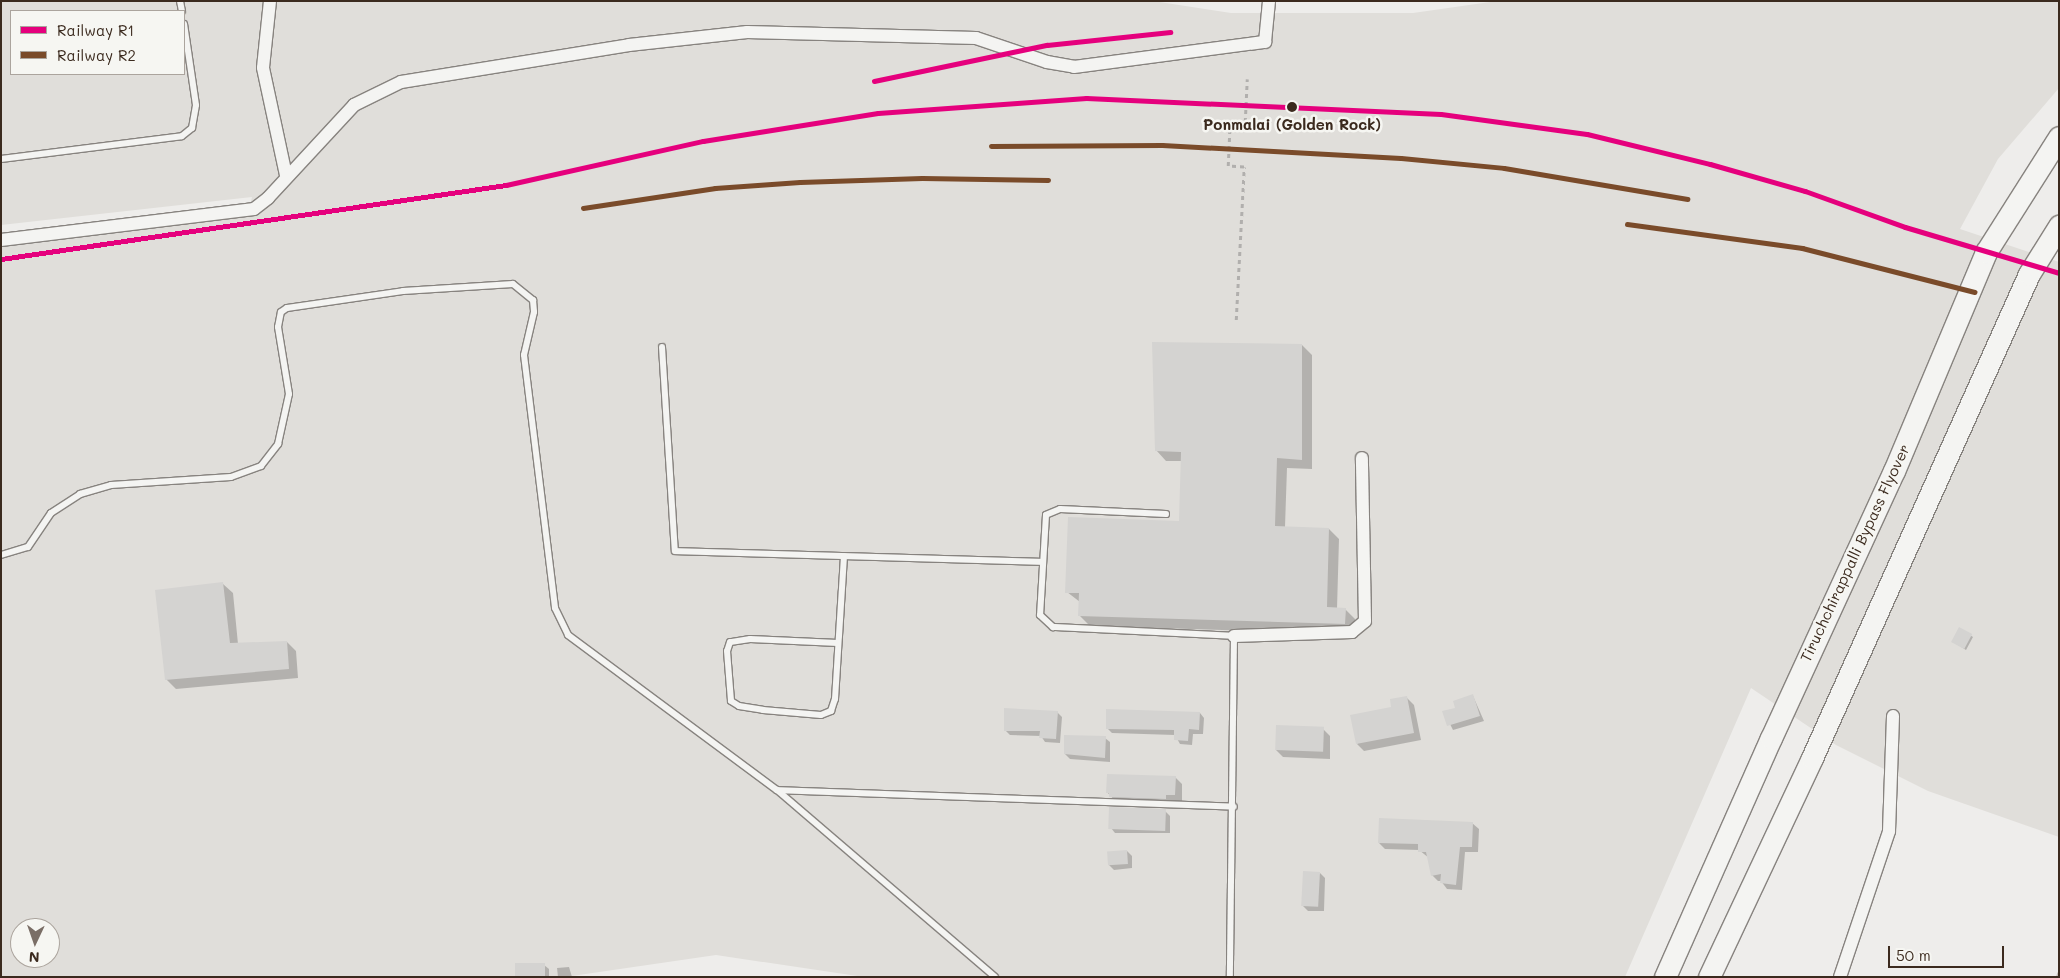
<!DOCTYPE html>
<html>
<head>
<meta charset="utf-8">
<style>
  body { margin:0 }
  #map { position:relative; width:2060px; height:978px; overflow:hidden; background:#eeedeb; font-family:Mali,sans-serif }
  div>[style] { position:absolute }
  [style*='--x'] { left:calc(var(--x)*1px); top:calc(var(--y)*1px); width:calc(var(--w)*1px); rotate:calc(var(--a)*1deg) }
  .built>* { inset:0; background:#e0deda }
  .shadow>* { inset:0; background:#0003 }
  .stream>* { height:4.5px; margin:-2.25px; padding:0 2.25px; transform-origin:2.25px; border-radius:2.25px; background:#c2bdb7 }
  .building>* { inset:0; background:#d4d3d1; transform-origin:0 0 }
  .path>* { height:2.5px; margin-top:-1.25px; transform-origin:0; background:repeating-linear-gradient(90deg,#b1afad 0 4px,transparent 0 8px) }
  .roads { filter:drop-shadow(1px 0 #87837f) drop-shadow(-1px 0 #87837f) drop-shadow(0 1px #87837f) drop-shadow(0 -1px #87837f) }
  .service>* { height:6px; margin:-3px; padding:0 3px; transform-origin:3px; border-radius:3px; background:#f4f4f2 }
  .minor>* { height:12px; margin:-6px; padding:0 6px; transform-origin:6px; border-radius:6px; background:#f4f4f2 }
  .trunk>* { height:21px; margin:-10.5px; padding:0 10.5px; transform-origin:10.5px; border-radius:10.5px; background:#f4f4f2 }
  .rail-1>* { height:5px; margin:-2.5px; padding:0 2.5px; transform-origin:2.5px; border-radius:2.5px; background:#e5007d }
  .rail-2>* { height:5px; margin:-2.5px; padding:0 2.5px; transform-origin:2.5px; border-radius:2.5px; background:#7a4b2a }
  .dots>* { width:14px; height:14px; translate:-50% -50%; box-sizing:border-box; border:2px solid #f6f6f2; border-radius:50% }
  span { translate:-50% -50%; white-space:nowrap; text-align:center; line-height:1.15; -webkit-text-stroke:5px #f6f6f2; paint-order:stroke }
  .stop-label { font-size:15px; color:#3b2a1e; font-weight:700 }
  .street-label { font-size:15px; color:#3b2a1e }
  .frame { position:absolute; inset:0; border:2px solid #3b2a1e; pointer-events:none }
  .legend { position:absolute; left:10px; top:10px; width:175px; height:65px; box-sizing:border-box; background:#f6f6f2; border:1px solid #aba49d; margin:0; padding:6px 9px; list-style:none; font-size:15px; color:#3b2a1e }
  .legend li { display:flex; align-items:center; gap:10px; height:25px }
  .legend b { width:25px; border:1px solid #aba49d }
  .north { position:absolute; left:10px; top:918px; width:50px; height:50px; box-sizing:border-box; background:#f6f6f2; border:1px solid #aba49d; border-radius:50%; rotate:183deg; font-size:14px; font-weight:700; line-height:20px; text-align:center; color:#3b2a1e }
  .north::after { content:''; display:block; margin:auto; width:18px; height:22px; background:#7a6e66; clip-path:polygon(50% 0,100% 100%,50% 72%,0 100%) }
  .scale { position:absolute; left:1888px; top:946px; width:116px; height:22px; box-sizing:border-box; border:2px solid #3b2a1e; border-top:0; padding-left:6px; font-size:15px; line-height:18px; white-space:nowrap; color:#3b2a1e; -webkit-text-stroke:4px #f6f6f2; paint-order:stroke }
</style>
</head>
<body>
<div id="map">
  <div class="built">
    <i style="clip-path:polygon(evenodd,1px 1px,1153px 1px,1231px 13px,1413px 13px,1497px 1px,2059px 1px,2059px 88px,1998px 159px,1960px 229px,2059px 262px,2059px 837px,1928px 791px,1836px 745px,1751px 688px,1625px 977px,864px 977px,716px 955px,565px 977px,1px 977px,1px 246px,248px 214px,252px 197px,1px 225px,1px 1px,11px 11px,184px 11px,184px 74px,11px 74px,11px 11px,1px 1px,20px 928px,50px 928px,50px 958px,20px 958px,20px 928px)"></i>
  </div>
  <div class="shadow">
    <i style="clip-path:polygon(1302px 345px,1312px 355px,1312px 469px,1287px 468px,1285px 527px,1329px 529px,1339px 539px,1337px 609px,1345px 609px,1355px 619px,1355px 634px,1090px 626px,1080px 616px,1080px 602px,1067px 592px,1180px 522px,1182px 461px,1166px 461px,1156px 450px)"></i>
    <i style="clip-path:polygon(223px 584px,233px 593px,238px 644px,287px 642px,296px 651px,298px 678px,176px 689px,166px 679px)"></i>
    <i style="clip-path:polygon(1960px 629px,1973px 637px,1966px 650px,1955px 643px)"></i>
    <i style="clip-path:polygon(1473px 696px,1484px 721px,1453px 730px,1444px 712px,1456px 709px)"></i>
    <i style="clip-path:polygon(1407px 698px,1414px 705px,1421px 740px,1364px 751px,1357px 744px)"></i>
    <i style="clip-path:polygon(1057px 712px,1062px 717px,1060px 743px,1045px 742px,1041px 736px,1010px 735px,1005px 730px)"></i>
    <i style="clip-path:polygon(1200px 713px,1204px 718px,1203px 734px,1193px 734px,1192px 745px,1180px 744px,1175px 735px,1112px 733px,1107px 728px)"></i>
    <i style="clip-path:polygon(1323px 729px,1330px 736px,1330px 759px,1283px 757px,1276px 750px)"></i>
    <i style="clip-path:polygon(1105px 738px,1110px 742px,1110px 762px,1070px 759px,1065px 754px)"></i>
    <i style="clip-path:polygon(1175px 777px,1182px 784px,1182px 802px,1173px 802px,1173px 806px,1118px 804px,1107px 792px)"></i>
    <i style="clip-path:polygon(1165px 811px,1170px 816px,1170px 833px,1115px 833px,1111px 828px)"></i>
    <i style="clip-path:polygon(1472px 823px,1479px 829px,1478px 852px,1465px 852px,1462px 890px,1447px 889px,1441px 881px,1438px 881px,1432px 875px,1429px 858px,1419px 850px,1385px 849px,1379px 843px)"></i>
    <i style="clip-path:polygon(1127px 851px,1132px 856px,1132px 868px,1114px 870px,1109px 865px)"></i>
    <i style="clip-path:polygon(1320px 873px,1325px 878px,1324px 911px,1308px 911px,1303px 906px)"></i>
    <i style="clip-path:polygon(544px 965px,549px 969px,549px 977px,517px 977px)"></i>
    <i style="clip-path:polygon(569px 967px,572px 977px,558px 977px,557px 968px)"></i>
  </div>
  <div class="stream">
    <i style="--x:2058;--y:977;--w:3;--a:-72"></i>
  </div>
  <div class="building">
    <i style="clip-path:polygon(1152px 342px,1302px 344px,1302px 460px,1277px 458px,1275px 526px,1329px 528px,1327px 607px,1346px 608px,1345px 624px,1078px 616px,1079px 593px,1065px 593px,1068px 517px,1179px 521px,1181px 452px,1155px 451px)"></i>
    <i style="clip-path:polygon(223px 582px,230px 643px,287px 641px,289px 669px,165px 680px,155px 590px)"></i>
    <i style="left:1959px;top:627px;width:15px;height:17px;rotate:28deg"></i>
    <i style="clip-path:polygon(1473px 694px,1480px 716px,1447px 726px,1442px 711px,1455px 708px,1453px 701px)"></i>
    <i style="clip-path:polygon(1407px 696px,1414px 733px,1356px 744px,1350px 715px,1391px 707px,1390px 699px)"></i>
    <i style="clip-path:polygon(1004px 708px,1058px 711px,1056px 739px,1039px 738px,1040px 731px,1004px 731px)"></i>
    <i style="clip-path:polygon(1106px 709px,1200px 712px,1199px 730px,1189px 729px,1188px 741px,1174px 740px,1174px 730px,1106px 729px)"></i>
    <i style="left:1276px;top:725px;width:48px;height:25px;rotate:2deg"></i>
    <i style="clip-path:polygon(1064px 735px,1106px 736px,1105px 758px,1064px 754px)"></i>
    <i style="clip-path:polygon(1107px 774px,1176px 776px,1175px 795px,1166px 795px,1166px 799px,1109px 797px,1109px 793px,1106px 793px)"></i>
    <i style="left:1109px;top:807px;width:57px;height:22px;rotate:2deg"></i>
    <i style="clip-path:polygon(1379px 818px,1473px 822px,1472px 847px,1460px 847px,1456px 885px,1440px 883px,1441px 874px,1431px 876px,1426px 852px,1418px 852px,1418px 844px,1378px 843px)"></i>
    <i style="left:1127px;top:850px;width:14px;height:20px;rotate:86deg"></i>
    <i style="left:1303px;top:871px;width:17px;height:35px;rotate:3deg"></i>
    <i style="left:545px;top:963px;width:14px;height:30px;rotate:90deg"></i>
  </div>
  <div class="path">
    <i style="--x:1236;--y:320;--w:153;--a:-87"></i>
    <i style="--x:1244;--y:167;--w:16;--a:-176"></i>
    <i style="--x:1228;--y:166;--w:45;--a:-87.5"></i>
    <i style="--x:1230;--y:121;--w:15;--a:4"></i>
    <i style="--x:1245;--y:122;--w:43;--a:-87.3"></i>
  </div>
  <div class="roads">
    <div class="service">
      <i style="--x:180;--y:1;--w:10;--a:79"></i>
      <i style="--x:1;--y:159;--w:182;--a:-7.2"></i>
      <i style="--x:182;--y:136;--w:13;--a:-39"></i>
      <i style="--x:192;--y:128;--w:23;--a:-80"></i>
      <i style="--x:196;--y:105;--w:82;--a:-98.4"></i>
      <i style="--x:662;--y:347;--w:204;--a:86.4"></i>
      <i style="--x:675;--y:551;--w:368;--a:1.7"></i>
      <i style="--x:1166;--y:514;--w:106;--a:-177.3"></i>
      <i style="--x:1060;--y:509;--w:15;--a:157"></i>
      <i style="--x:1046;--y:515;--w:100;--a:93.4"></i>
      <i style="--x:1040;--y:615;--w:18;--a:43"></i>
      <i style="--x:1053;--y:627;--w:181;--a:2.8"></i>
      <i style="--x:1234;--y:636;--w:341;--a:90.7"></i>
      <i style="--x:1;--y:555;--w:28;--a:-17"></i>
      <i style="--x:28;--y:547;--w:41;--a:-55.9"></i>
      <i style="--x:51;--y:513;--w:35;--a:-33"></i>
      <i style="--x:80;--y:494;--w:32;--a:-16"></i>
      <i style="--x:111;--y:485;--w:120;--a:-3.8"></i>
      <i style="--x:231;--y:477;--w:32;--a:-20"></i>
      <i style="--x:261;--y:466;--w:28;--a:-52"></i>
      <i style="--x:278;--y:444;--w:51;--a:-77.6"></i>
      <i style="--x:289;--y:394;--w:68;--a:-99.3"></i>
      <i style="--x:278;--y:327;--w:15;--a:-79"></i>
      <i style="--x:281;--y:312;--w:7;--a:-34"></i>
      <i style="--x:287;--y:308;--w:117;--a:-8.3"></i>
      <i style="--x:403;--y:291;--w:110;--a:-3.6"></i>
      <i style="--x:513;--y:284;--w:26;--a:39"></i>
      <i style="--x:533;--y:300;--w:12;--a:85"></i>
      <i style="--x:534;--y:312;--w:44;--a:103.1"></i>
      <i style="--x:524;--y:355;--w:255;--a:83"></i>
      <i style="--x:555;--y:608;--w:30;--a:64"></i>
      <i style="--x:568;--y:635;--w:260;--a:36.6"></i>
      <i style="--x:777;--y:790;--w:287;--a:40.6"></i>
      <i style="--x:838;--y:643;--w:88;--a:-177.4"></i>
      <i style="--x:750;--y:639;--w:20;--a:171"></i>
      <i style="--x:730;--y:642;--w:9;--a:108"></i>
      <i style="--x:727;--y:651;--w:50;--a:85.4"></i>
      <i style="--x:731;--y:701;--w:9;--a:32"></i>
      <i style="--x:739;--y:706;--w:24;--a:9"></i>
      <i style="--x:763;--y:710;--w:58;--a:4.9"></i>
      <i style="--x:821;--y:715;--w:11;--a:-22"></i>
      <i style="--x:831;--y:711;--w:13;--a:-72"></i>
      <i style="--x:835;--y:699;--w:143;--a:-86.4"></i>
      <i style="--x:777;--y:790;--w:457;--a:2.1"></i>
    </div>
    <div class="minor">
      <i style="--x:270;--y:1;--w:67;--a:96"></i>
      <i style="--x:263;--y:68;--w:109;--a:77.9"></i>
      <i style="--x:1;--y:240;--w:255;--a:-7"></i>
      <i style="--x:254;--y:209;--w:18;--a:-38"></i>
      <i style="--x:268;--y:198;--w:127;--a:-47.2"></i>
      <i style="--x:354;--y:105;--w:52;--a:-26.1"></i>
      <i style="--x:401;--y:82;--w:231;--a:-9.2"></i>
      <i style="--x:629;--y:45;--w:119;--a:-6.3"></i>
      <i style="--x:747;--y:32;--w:229;--a:1.5"></i>
      <i style="--x:976;--y:38;--w:75;--a:18.7"></i>
      <i style="--x:1047;--y:62;--w:27;--a:10"></i>
      <i style="--x:1074;--y:67;--w:193;--a:-7.5"></i>
      <i style="--x:1265;--y:42;--w:41;--a:-84.4"></i>
      <i style="--x:1234;--y:636;--w:118;--a:-1.9"></i>
      <i style="--x:1352;--y:632;--w:17;--a:-40"></i>
      <i style="--x:1365;--y:621;--w:163;--a:-91.1"></i>
      <i style="--x:1840;--y:977;--w:154;--a:-71.4"></i>
      <i style="--x:1889;--y:831;--w:115;--a:-88"></i>
    </div>
    <div class="trunk">
      <i style="--x:1665;--y:977;--w:261;--a:-66.1"></i>
      <i style="--x:1771;--y:738;--w:294;--a:-65.3"></i>
      <i style="--x:1894;--y:471;--w:238;--a:-67.2"></i>
      <i style="--x:1986;--y:252;--w:136;--a:-57.6"></i>
      <i style="--x:1709;--y:977;--w:242;--a:-64.8"></i>
      <i style="--x:1812;--y:758;--w:530;--a:-65.85"></i>
      <i style="--x:2029;--y:274;--w:57;--a:-58"></i>
    </div>
  </div>
  <div class="rail-1">
    <i style="--x:874;--y:81;--w:177;--a:-11.8"></i>
    <i style="--x:1047;--y:45;--w:124;--a:-6"></i>
    <i style="--x:1;--y:259;--w:510;--a:-8.34"></i>
    <i style="--x:506;--y:185;--w:202;--a:-12.6"></i>
    <i style="--x:703;--y:141;--w:177;--a:-9.1"></i>
    <i style="--x:878;--y:113;--w:209;--a:-4.1"></i>
    <i style="--x:1086;--y:98;--w:355;--a:2.6"></i>
    <i style="--x:1441;--y:114;--w:147;--a:7.8"></i>
    <i style="--x:1587;--y:134;--w:127;--a:13.7"></i>
    <i style="--x:1710;--y:164;--w:99;--a:15.9"></i>
    <i style="--x:1805;--y:191;--w:106;--a:19.8"></i>
    <i style="--x:1905;--y:227;--w:161;--a:16.6"></i>
  </div>
  <div class="rail-2">
    <i style="--x:991;--y:146;--w:171;--a:-0.3"></i>
    <i style="--x:1162;--y:145;--w:239;--a:3.1"></i>
    <i style="--x:1401;--y:158;--w:103;--a:5.5"></i>
    <i style="--x:1504;--y:168;--w:186;--a:9.6"></i>
    <i style="--x:583;--y:208;--w:134;--a:-8.6"></i>
    <i style="--x:715;--y:188;--w:85;--a:-4"></i>
    <i style="--x:800;--y:182;--w:122;--a:-1.9"></i>
    <i style="--x:922;--y:178;--w:126;--a:0.9"></i>
    <i style="--x:1627;--y:224;--w:177;--a:7.8"></i>
    <i style="--x:1802;--y:248;--w:178;--a:14.3"></i>
  </div>
  <div class="dots">
    <i style="left:1292px;top:107px;background:#3b2a1e"></i>
  </div>
  <div class="stop-label">
    <span style="left:1292px;top:125px">Ponmalai (Golden Rock)</span>
  </div>
  <div class="street-label">
    <span style="left:1855px;top:553px;rotate:-65deg">Tiruchchirappalli Bypass Flyover</span>
  </div>
  <div class="frame"></div>
  <ul class="legend">
  <li><b style="height:6px;background:#e5007d"></b>Railway R1</li>
  <li><b style="height:6px;background:#7a4b2a"></b>Railway R2</li>
  </ul>
  <div class="north">N</div>
  <div class="scale">50 m</div>
</div>
</body>
</html>
